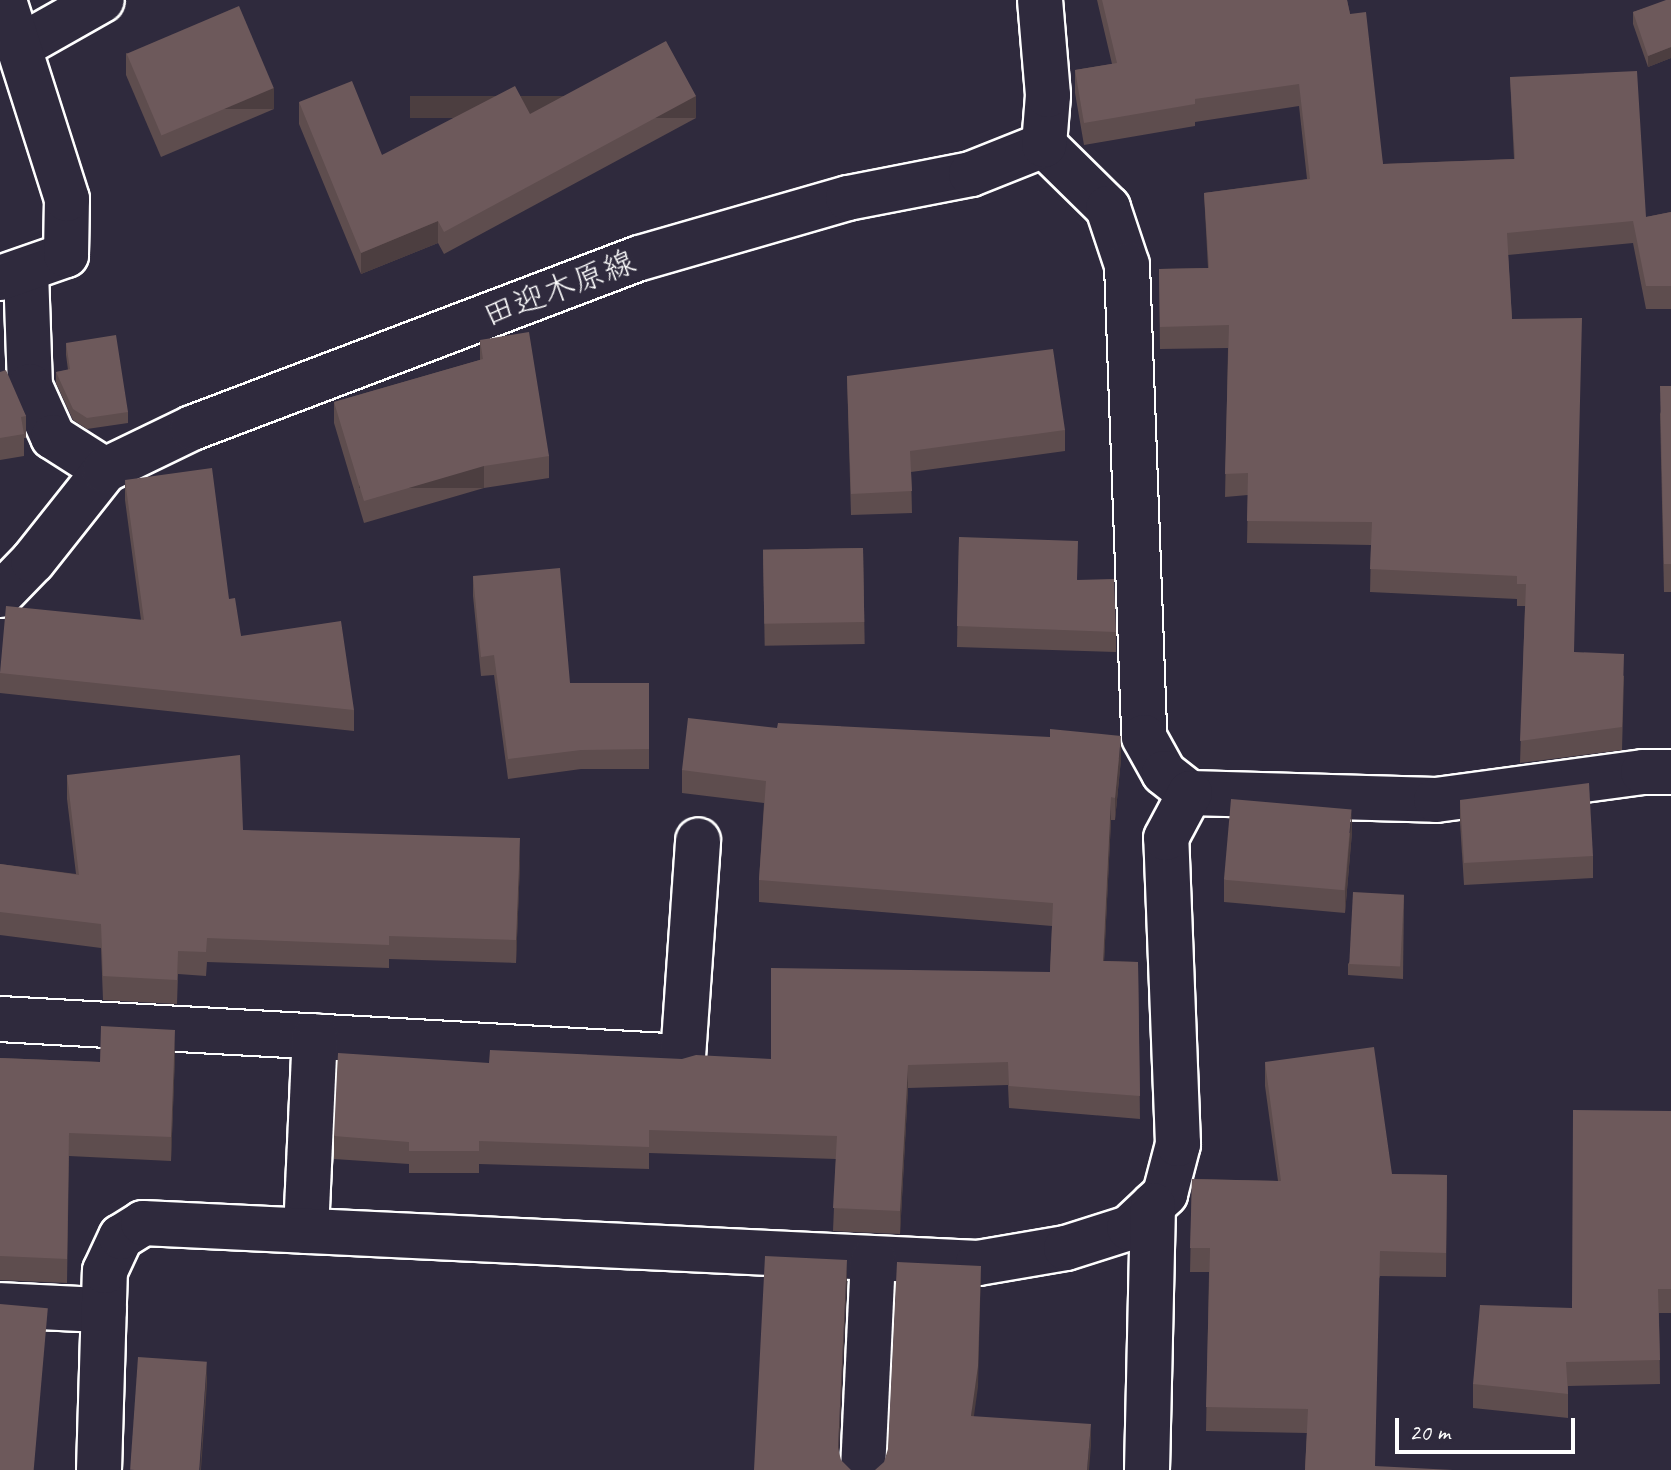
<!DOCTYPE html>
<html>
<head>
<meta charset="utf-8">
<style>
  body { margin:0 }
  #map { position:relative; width:1671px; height:1470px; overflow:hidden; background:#2f2a3d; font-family:Caveat,"Klee One",sans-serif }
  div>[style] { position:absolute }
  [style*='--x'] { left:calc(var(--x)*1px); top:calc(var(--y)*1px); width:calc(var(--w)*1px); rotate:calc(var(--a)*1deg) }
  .roads { filter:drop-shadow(2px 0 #fff) drop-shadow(-2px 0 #fff) drop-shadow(0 2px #fff) drop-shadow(0 -2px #fff) }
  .minor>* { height:44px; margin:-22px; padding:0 22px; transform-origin:22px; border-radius:22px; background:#2f2a3d }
  .major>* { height:44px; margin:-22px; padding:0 22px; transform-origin:22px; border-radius:22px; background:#2f2a3d }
  .wall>* { inset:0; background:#5e4d4e; transform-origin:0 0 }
  .shaded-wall>* { inset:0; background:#4c3e40; transform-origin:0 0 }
  .building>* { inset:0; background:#6d595b; transform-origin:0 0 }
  span { translate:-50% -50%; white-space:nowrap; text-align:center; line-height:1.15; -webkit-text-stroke:7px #2f2a3d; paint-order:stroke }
  .street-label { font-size:32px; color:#fff }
  .scale { position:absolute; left:1395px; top:1418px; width:180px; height:36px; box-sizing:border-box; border:4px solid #fff; border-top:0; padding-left:10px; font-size:24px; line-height:28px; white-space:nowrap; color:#fff; -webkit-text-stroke:6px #2f2a3d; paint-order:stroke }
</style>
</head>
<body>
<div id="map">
  <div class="roads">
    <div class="minor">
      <i style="--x:19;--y:47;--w:95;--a:-29.5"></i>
      <i style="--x:1044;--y:145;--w:90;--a:44.5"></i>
      <i style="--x:1108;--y:208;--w:60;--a:71.6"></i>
      <i style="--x:1127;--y:265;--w:472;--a:87.9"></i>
      <i style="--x:1144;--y:737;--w:41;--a:60.9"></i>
      <i style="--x:1164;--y:773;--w:33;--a:38"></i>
      <i style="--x:1190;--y:793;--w:246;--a:1.6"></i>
      <i style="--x:1436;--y:800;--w:209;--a:-7.7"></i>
      <i style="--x:1643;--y:772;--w:28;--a:0"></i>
      <i style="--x:26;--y:272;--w:114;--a:88"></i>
      <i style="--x:30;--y:386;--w:56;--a:65.7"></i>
      <i style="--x:53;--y:437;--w:62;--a:32.4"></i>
      <i style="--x:0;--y:278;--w:70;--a:-19.2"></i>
      <i style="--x:66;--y:255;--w:56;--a:-89"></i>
      <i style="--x:67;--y:199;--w:209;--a:-107.6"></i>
      <i style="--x:0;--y:1019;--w:684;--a:3.18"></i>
      <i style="--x:683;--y:1057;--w:217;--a:-86"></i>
      <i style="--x:306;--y:1231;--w:195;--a:-87.4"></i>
      <i style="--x:0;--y:1305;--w:104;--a:2.8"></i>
      <i style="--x:99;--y:1470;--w:199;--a:-88.3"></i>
      <i style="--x:105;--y:1271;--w:38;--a:-65"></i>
      <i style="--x:121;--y:1237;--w:26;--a:-32"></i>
      <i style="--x:143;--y:1223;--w:836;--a:2.74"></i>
      <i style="--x:978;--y:1263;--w:89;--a:-9.7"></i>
      <i style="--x:1066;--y:1248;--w:66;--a:-17.6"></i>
      <i style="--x:1129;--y:1228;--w:50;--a:-43.4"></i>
      <i style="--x:1165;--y:1194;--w:52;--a:-75.4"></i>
      <i style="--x:1178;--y:1144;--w:306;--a:-92.2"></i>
      <i style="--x:1166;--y:838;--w:51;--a:-61.9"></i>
      <i style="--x:863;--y:1470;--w:211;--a:-87.3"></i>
      <i style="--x:1147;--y:1470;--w:265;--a:-88.7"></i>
    </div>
    <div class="major">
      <i style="--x:0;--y:595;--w:47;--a:-45.9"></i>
      <i style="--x:33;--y:561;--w:116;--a:-51.6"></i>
      <i style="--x:105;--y:470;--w:97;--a:-25.8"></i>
      <i style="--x:192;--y:428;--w:479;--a:-20.8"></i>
      <i style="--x:640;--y:258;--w:216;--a:-16.1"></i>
      <i style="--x:848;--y:198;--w:125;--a:-11"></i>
      <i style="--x:971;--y:174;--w:79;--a:-21.7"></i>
      <i style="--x:1044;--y:145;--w:50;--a:-85.4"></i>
      <i style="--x:1048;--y:95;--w:95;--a:-94.8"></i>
    </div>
  </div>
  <div class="wall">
    <i style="clip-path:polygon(1097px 0,1347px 0,1383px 164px,1514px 159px,1510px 77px,1646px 217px,1671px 212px,1671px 309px,1646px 309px,1633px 243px,1508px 255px,1512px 319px,1574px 652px,1624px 676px,1622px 750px,1520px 763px,1525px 606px,1517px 606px,1517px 599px,1370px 592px,1371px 545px,1247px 543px,1248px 495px,1225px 497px,1228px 348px,1160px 349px,1159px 269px,1208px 268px,1204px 193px,1307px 179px,1299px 106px,1195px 122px,1195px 126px,1084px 145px,1075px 93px,1075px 70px,1112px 64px)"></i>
    <i style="clip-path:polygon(1671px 0,1671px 58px,1648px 67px,1633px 24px,1633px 12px)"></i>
    <i style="clip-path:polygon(126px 53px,274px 109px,161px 157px,126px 75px)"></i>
    <i style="clip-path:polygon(299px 102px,382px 155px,530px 114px,696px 118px,444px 254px,438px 243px,361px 274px,299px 124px)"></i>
    <i style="clip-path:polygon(480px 340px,549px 456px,549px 478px,484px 488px,364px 523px,334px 423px,334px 402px,480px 360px)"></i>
    <i style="clip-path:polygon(66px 343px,128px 412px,128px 423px,87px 429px,73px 420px,56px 383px,56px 372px,68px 370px,66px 355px)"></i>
    <i style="clip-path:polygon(0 372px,26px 416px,26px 438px,24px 438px,24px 456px,0 460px)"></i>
    <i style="clip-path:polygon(847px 376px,1065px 430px,1065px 451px,911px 472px,912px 513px,851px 515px)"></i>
    <i style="clip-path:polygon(1671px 386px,1671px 592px,1664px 592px,1660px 414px)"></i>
    <i style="clip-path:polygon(125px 480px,229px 599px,241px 636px,354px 710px,354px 731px,0 693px,0 672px,141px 620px,125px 500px)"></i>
    <i style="clip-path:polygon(959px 537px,1078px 580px,1116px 632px,1116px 652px,957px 647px)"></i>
    <i style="left:863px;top:548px;width:96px;height:100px;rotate:89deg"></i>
    <i style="clip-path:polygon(473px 576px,570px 683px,649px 683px,649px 769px,581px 769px,508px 779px,494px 675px,481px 676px,473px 596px)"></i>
    <i style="clip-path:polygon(777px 728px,1121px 759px,1115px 820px,1111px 820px,1104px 961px,1138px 962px,1140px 1119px,1009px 1108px,1008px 1085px,908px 1088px,900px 1234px,833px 1231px,836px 1159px,649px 1153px,649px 1169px,479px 1164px,479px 1173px,409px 1173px,409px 1164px,334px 1159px,334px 1136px,489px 1063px,682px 1059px,771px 1059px,1050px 972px,1052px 926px,759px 902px,759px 880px,764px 803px,682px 793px,682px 770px)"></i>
    <i style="clip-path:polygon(67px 775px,243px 830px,520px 862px,516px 963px,389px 959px,389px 968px,207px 962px,206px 976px,178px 974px,177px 1004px,103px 1000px,101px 948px,0 935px,0 864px,76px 874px,67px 799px)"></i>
    <i style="clip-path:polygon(1460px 800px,1593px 856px,1593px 878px,1464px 885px,1460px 822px)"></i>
    <i style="clip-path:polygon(1352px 832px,1345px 913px,1224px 902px,1224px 880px)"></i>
    <i style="clip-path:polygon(1404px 895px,1403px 979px,1348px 975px,1348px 964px)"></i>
    <i style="clip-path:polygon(175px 1054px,171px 1161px,69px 1156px,67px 1283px,0 1280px,0 1058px,100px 1062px)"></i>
    <i style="clip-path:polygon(1265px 1062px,1392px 1174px,1447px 1175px,1446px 1277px,1380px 1276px,1305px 1470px,1307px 1433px,1206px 1431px,1209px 1272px,1190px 1272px,1192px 1179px,1278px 1181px,1265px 1086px)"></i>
    <i style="clip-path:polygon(1671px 1111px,1671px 1313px,1659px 1313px,1660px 1384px,1568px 1386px,1568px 1418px,1473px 1408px,1473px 1384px,1572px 1308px)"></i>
  </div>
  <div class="shaded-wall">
    <i style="clip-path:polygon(1671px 47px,1671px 58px,1648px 67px,1648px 56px)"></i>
    <i style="left:274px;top:88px;width:21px;height:123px;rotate:90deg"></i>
    <i style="left:696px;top:96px;width:22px;height:286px;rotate:90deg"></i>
    <i style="clip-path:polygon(438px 221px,438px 243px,361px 274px,361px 253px)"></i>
    <i style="left:484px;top:466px;width:22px;height:125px;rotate:90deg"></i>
    <i style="clip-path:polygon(1121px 736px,1121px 759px,1115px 820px,1115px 798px)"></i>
    <i style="clip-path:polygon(1111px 797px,1111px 820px,1103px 984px,1103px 961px)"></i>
    <i style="clip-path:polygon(1352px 810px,1352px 832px,1345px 913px,1345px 892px)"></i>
    <i style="clip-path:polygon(520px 838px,520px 862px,516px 963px,516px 940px)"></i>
    <i style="clip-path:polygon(175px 1030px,175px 1054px,171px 1161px,171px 1137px)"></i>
    <i style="clip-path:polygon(908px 1065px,908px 1088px,900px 1234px,900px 1211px)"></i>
    <i style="clip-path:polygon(847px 1260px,847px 1282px,838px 1470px,838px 1448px)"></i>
    <i style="clip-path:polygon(981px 1266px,978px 1387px,971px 1437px,971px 1416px)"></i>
    <i style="clip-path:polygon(207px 1362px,207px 1384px,201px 1470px,200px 1470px)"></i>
    <i style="clip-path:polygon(1091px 1424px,1091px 1446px,1089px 1470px,1087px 1470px)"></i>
  </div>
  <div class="building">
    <i style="clip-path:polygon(1102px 0,1347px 0,1350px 14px,1366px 12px,1383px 164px,1515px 159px,1510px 77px,1637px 71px,1646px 217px,1671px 212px,1671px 286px,1646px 286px,1633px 221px,1507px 233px,1512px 319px,1582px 318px,1574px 652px,1624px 654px,1622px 727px,1520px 741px,1526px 584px,1517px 584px,1517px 576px,1370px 569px,1372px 522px,1247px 521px,1248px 473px,1225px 474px,1229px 325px,1160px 327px,1159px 269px,1209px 268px,1204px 193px,1310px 179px,1299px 84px,1195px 99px,1195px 104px,1084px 123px,1075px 70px,1117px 63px)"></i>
    <i style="clip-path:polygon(1666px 0,1671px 0,1671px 47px,1648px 56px,1633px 12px)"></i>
    <i style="left:239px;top:6px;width:89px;height:122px;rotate:67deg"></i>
    <i style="clip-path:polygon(666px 41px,696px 96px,444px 232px,438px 221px,361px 253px,299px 102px,352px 81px,382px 155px,515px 86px,530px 114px)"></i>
    <i style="clip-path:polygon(529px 332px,549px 456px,484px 466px,364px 501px,334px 402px,483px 359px,480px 340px)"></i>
    <i style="clip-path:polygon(116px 335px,128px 412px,87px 418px,73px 409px,56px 372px,70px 369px,66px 343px)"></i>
    <i style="clip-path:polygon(1053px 349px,1065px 430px,910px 451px,912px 491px,851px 494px,847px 376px)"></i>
    <i style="clip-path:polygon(6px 370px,26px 416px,21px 417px,24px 434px,0 438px,0 372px)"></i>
    <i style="clip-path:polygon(1660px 386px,1671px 386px,1671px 564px,1664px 564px)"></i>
    <i style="clip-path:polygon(212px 468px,229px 599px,235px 598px,241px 636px,341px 621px,354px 710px,0 673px,6px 606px,144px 620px,125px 480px)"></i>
    <i style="clip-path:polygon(959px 537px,1078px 541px,1077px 580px,1114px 579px,1116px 632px,957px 626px)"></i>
    <i style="left:863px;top:548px;width:74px;height:100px;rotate:89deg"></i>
    <i style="clip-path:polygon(560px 568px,570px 683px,649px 683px,649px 749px,581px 750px,508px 759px,494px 655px,481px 657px,473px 576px)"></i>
    <i style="clip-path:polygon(688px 718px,777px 728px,778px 723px,1050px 737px,1050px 729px,1121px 736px,1115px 798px,1111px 797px,1103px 961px,1138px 962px,1140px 1096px,1009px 1086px,1008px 1062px,908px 1065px,900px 1211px,833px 1208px,837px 1136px,649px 1130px,649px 1147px,479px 1141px,479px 1151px,409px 1151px,409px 1142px,334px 1136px,338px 1053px,489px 1063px,490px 1050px,682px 1059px,696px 1055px,771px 1059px,771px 968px,1050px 972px,1053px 903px,759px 880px,766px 781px,682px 770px)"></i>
    <i style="clip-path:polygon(240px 755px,243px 830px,520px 838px,516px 940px,389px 936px,389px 945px,207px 938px,206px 952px,178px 951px,177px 980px,103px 976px,101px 924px,0 912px,0 864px,79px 875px,67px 775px)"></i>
    <i style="clip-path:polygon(1589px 783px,1593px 856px,1464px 863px,1460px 800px)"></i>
    <i style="left:1231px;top:799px;width:121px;height:81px;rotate:5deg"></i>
    <i style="left:1353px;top:892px;width:51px;height:72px;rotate:3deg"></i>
    <i style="clip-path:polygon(101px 1026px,175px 1030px,171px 1137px,69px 1133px,67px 1259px,0 1256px,0 1058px,100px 1062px)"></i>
    <i style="clip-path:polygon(1374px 1047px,1392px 1174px,1447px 1175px,1446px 1253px,1380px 1251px,1375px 1466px,1453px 1470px,1305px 1470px,1308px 1409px,1206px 1407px,1210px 1248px,1190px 1248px,1192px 1179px,1281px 1181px,1265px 1062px)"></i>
    <i style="clip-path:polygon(1573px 1110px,1671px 1111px,1671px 1289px,1658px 1289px,1660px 1360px,1566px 1362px,1568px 1394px,1473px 1384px,1480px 1305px,1572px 1308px)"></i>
    <i style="clip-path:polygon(765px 1256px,847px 1260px,838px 1448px,841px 1460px,851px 1470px,754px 1470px)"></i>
    <i style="clip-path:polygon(897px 1262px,981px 1266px,978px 1366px,971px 1416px,1091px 1424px,1087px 1470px,875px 1470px,884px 1462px,888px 1449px)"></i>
    <i style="left:0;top:1304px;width:48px;height:166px;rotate:5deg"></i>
    <i style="left:138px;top:1357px;width:69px;height:113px;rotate:4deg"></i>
  </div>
  <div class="street-label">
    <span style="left:559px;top:289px;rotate:-21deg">田迎木原線</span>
  </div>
  <div class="scale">20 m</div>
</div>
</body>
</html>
